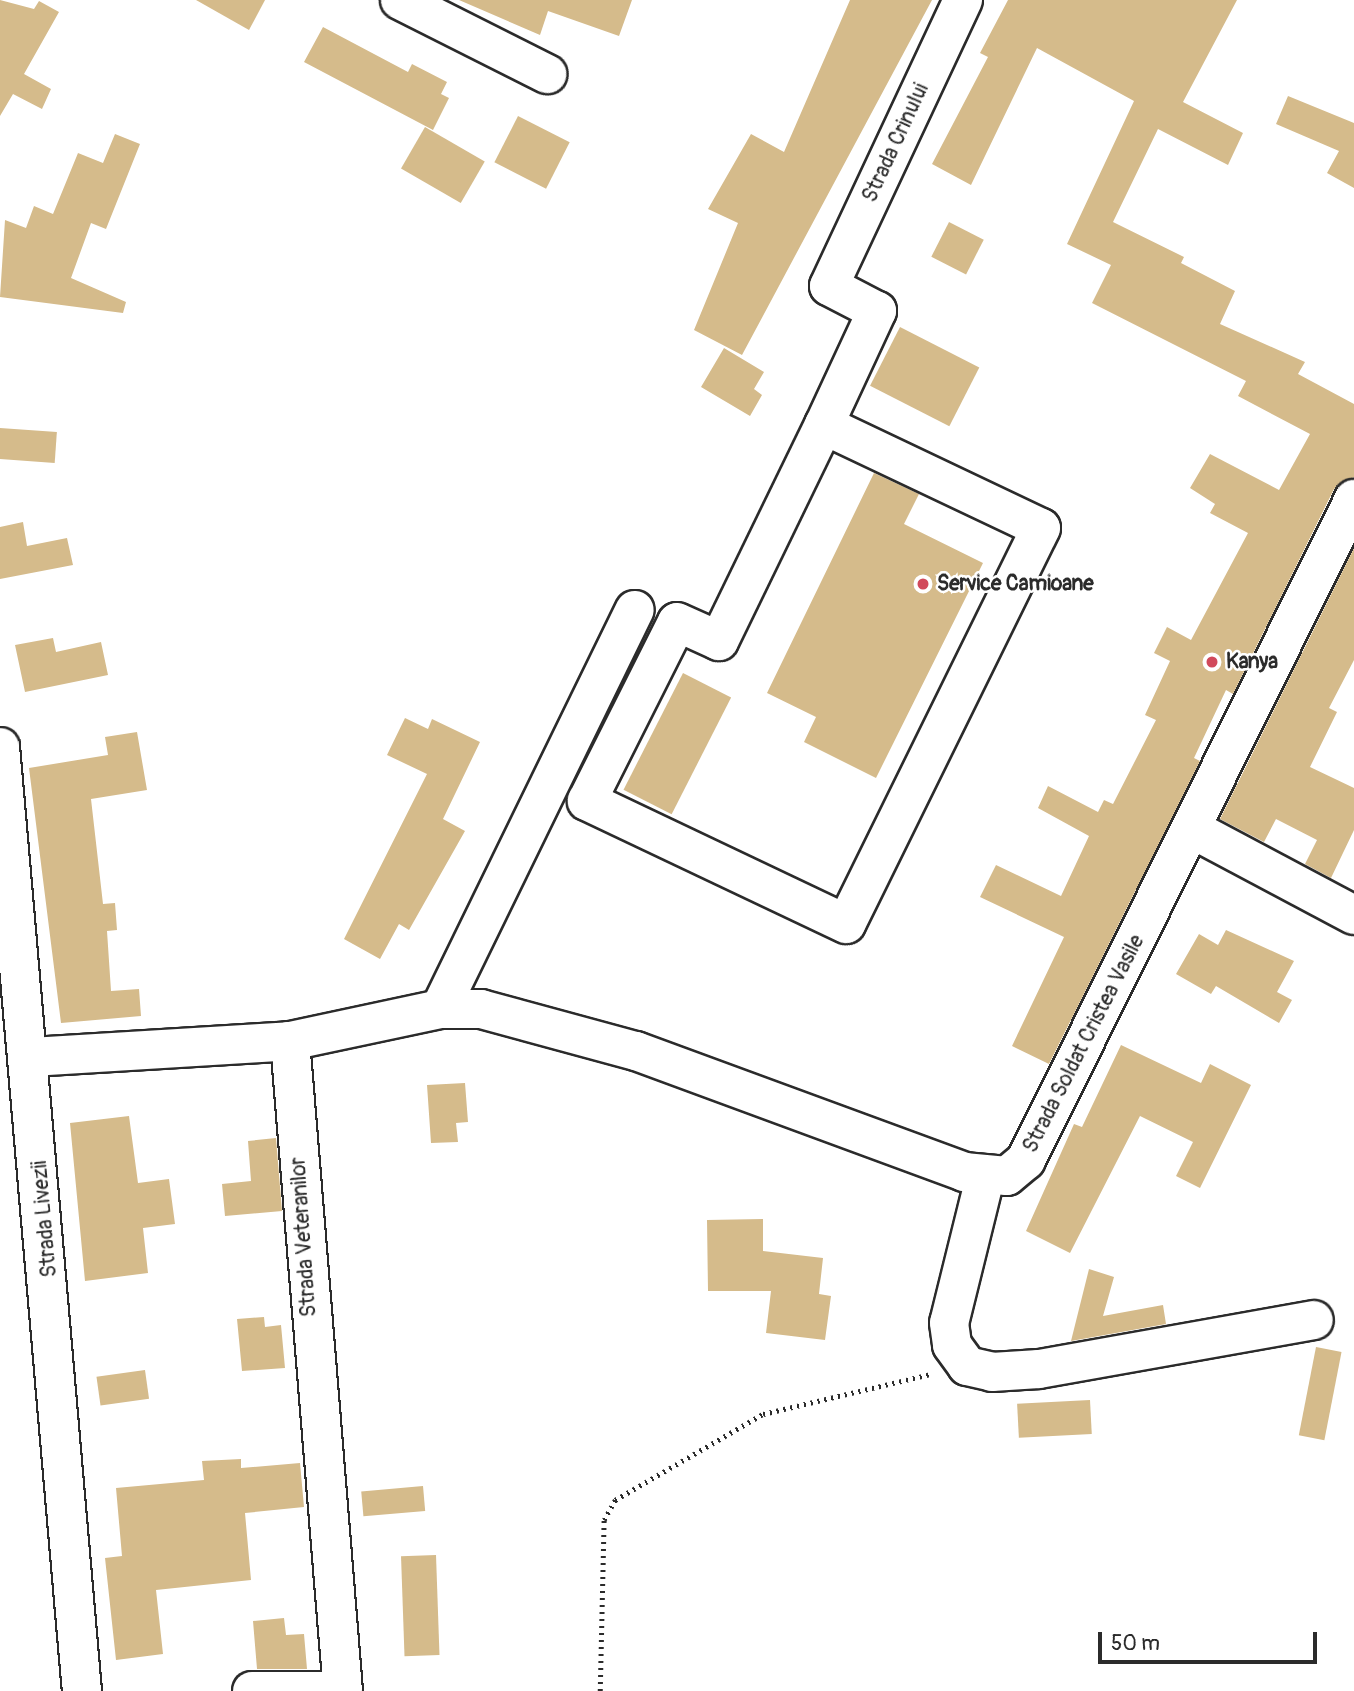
<!DOCTYPE html>
<html>
<head>
<meta charset="utf-8">
<style>
  body { margin:0 }
  #map { position:relative; width:1354px; height:1691px; overflow:hidden; background:#fff; font-family:Pangolin,sans-serif }
  div>[style] { position:absolute }
  [style*='--x'] { left:calc(var(--x)*1px); top:calc(var(--y)*1px); width:calc(var(--w)*1px); rotate:calc(var(--a)*1deg) }
  .building>* { inset:0; background:#d5bb8b; transform-origin:0 0 }
  .path>* { height:4.5px; margin-top:-2.25px; transform-origin:0; background:repeating-linear-gradient(90deg,#2b2b2b 0 2px,transparent 0 7px) }
  .roads { filter:drop-shadow(2px 0 #2b2b2b) drop-shadow(-2px 0 #2b2b2b) drop-shadow(0 2px #2b2b2b) drop-shadow(0 -2px #2b2b2b) }
  .minor>* { height:38px; margin:-19px; padding:0 19px; transform-origin:19px; border-radius:19px; background:#fff }
  .dots>* { width:19px; height:19px; translate:-50% -50%; box-sizing:border-box; border:4px solid #fff; border-radius:50% }
  span { translate:-50% -50%; white-space:nowrap; text-align:center; line-height:1.15; -webkit-text-stroke:5px #fff; paint-order:stroke }
  .street-label { font-size:21px; color:#2b2b2b }
  .poi-label { font-size:21px; color:#2b2b2b; font-weight:700 }
  .left { translate:0 -50%; text-align:left }
  .scale { position:absolute; left:1098px; top:1632px; width:219px; height:32px; box-sizing:border-box; border:4px solid #2b2b2b; border-top:0; padding-left:9px; font-size:21px; line-height:24px; white-space:nowrap; color:#2b2b2b; -webkit-text-stroke:5px #fff; paint-order:stroke }
</style>
</head>
<body>
<div id="map">
  <div class="building">
    <i style="clip-path:polygon(0 0,34px 9px,39px 1px,59px 12px,24px 74px,51px 89px,42px 109px,13px 94px,0 116px)"></i>
    <i style="clip-path:polygon(196px 0,265px 0,249px 30px)"></i>
    <i style="clip-path:polygon(459px 0,632px 0,619px 36px,548px 11px,540px 35px)"></i>
    <i style="clip-path:polygon(850px 0,932px 0,742px 355px,694px 330px,738px 223px,708px 209px,751px 134px,784px 152px)"></i>
    <i style="clip-path:polygon(1008px 0,1237px 0,1183px 102px,1243px 133px,1228px 165px,1158px 129px,1113px 222px,1184px 257px,1181px 263px,1235px 291px,1220px 324px,1305px 362px,1298px 374px,1354px 404px,1354px 477px,1334px 489px,1233px 694px,1226px 690px,1194px 758px,1200px 761px,1049px 1064px,1012px 1046px,1064px 937px,980px 897px,996px 865px,1061px 896px,1089px 836px,1038px 808px,1048px 786px,1098px 812px,1104px 800px,1113px 804px,1156px 720px,1145px 715px,1170px 661px,1154px 653px,1167px 627px,1191px 640px,1248px 533px,1210px 513px,1215px 504px,1190px 488px,1210px 454px,1279px 490px,1310px 434px,1238px 396px,1246px 381px,1092px 303px,1111px 265px,1067px 244px,1134px 101px,1037px 48px,971px 185px,932px 164px,988px 57px,980px 53px)"></i>
    <i style="clip-path:polygon(323px 27px,408px 72px,412px 64px,447px 82px,441px 94px,449px 98px,433px 130px,304px 62px)"></i>
    <i style="clip-path:polygon(1288px 96px,1354px 123px,1354px 188px,1327px 173px,1339px 151px,1276px 124px)"></i>
    <i style="left:518px;top:116px;width:58px;height:52px;rotate:27deg"></i>
    <i style="left:425px;top:127px;width:69px;height:48px;rotate:30deg"></i>
    <i style="clip-path:polygon(115px 134px,140px 144px,106px 229px,91px 223px,71px 278px,126px 302px,123px 313px,0 297px,5px 220px,26px 228px,34px 206px,53px 214px,78px 153px,103px 163px)"></i>
    <i style="left:949px;top:222px;width:39px;height:39px;rotate:27deg"></i>
    <i style="left:900px;top:327px;width:89px;height:66px;rotate:27deg"></i>
    <i style="clip-path:polygon(724px 348px,764px 372px,754px 389px,762px 395px,750px 416px,701px 387px)"></i>
    <i style="left:0;top:428px;width:57px;height:31px;rotate:4deg"></i>
    <i style="clip-path:polygon(874px 473px,919px 494px,904px 524px,983px 563px,876px 778px,804px 742px,816px 717px,767px 693px)"></i>
    <i style="clip-path:polygon(23px 522px,27px 546px,67px 538px,73px 565px,0 579px,0 527px)"></i>
    <i style="clip-path:polygon(1354px 548px,1354px 660px,1329px 708px,1337px 712px,1310px 767px,1354px 788px,1354px 830px,1331px 878px,1305px 864px,1317px 840px,1276px 819px,1264px 842px,1220px 819px)"></i>
    <i style="clip-path:polygon(53px 638px,56px 652px,101px 642px,108px 675px,25px 692px,15px 645px)"></i>
    <i style="left:683px;top:673px;width:54px;height:131px;rotate:27deg"></i>
    <i style="clip-path:polygon(405px 718px,428px 729px,432px 719px,480px 742px,443px 819px,465px 831px,409px 930px,399px 924px,380px 959px,344px 939px,427px 774px,387px 755px)"></i>
    <i style="clip-path:polygon(137px 732px,147px 790px,91px 799px,103px 904px,115px 903px,117px 930px,107px 931px,111px 991px,139px 989px,141px 1016px,61px 1023px,29px 768px,108px 755px,105px 737px)"></i>
    <i style="clip-path:polygon(1226px 930px,1294px 961px,1277px 992px,1292px 1000px,1279px 1023px,1216px 986px,1211px 994px,1176px 974px,1199px 934px,1218px 945px)"></i>
    <i style="clip-path:polygon(1121px 1045px,1201px 1083px,1210px 1064px,1251px 1085px,1200px 1188px,1176px 1176px,1193px 1142px,1140px 1116px,1070px 1253px,1026px 1231px,1074px 1124px,1082px 1127px)"></i>
    <i style="clip-path:polygon(465px 1083px,468px 1122px,456px 1123px,458px 1142px,431px 1143px,427px 1085px)"></i>
    <i style="clip-path:polygon(129px 1116px,138px 1183px,169px 1179px,175px 1224px,143px 1228px,148px 1273px,85px 1281px,70px 1123px)"></i>
    <i style="clip-path:polygon(276px 1138px,282px 1211px,225px 1216px,222px 1184px,251px 1181px,248px 1141px)"></i>
    <i style="clip-path:polygon(763px 1219px,763px 1251px,823px 1258px,819px 1294px,831px 1296px,825px 1340px,766px 1333px,771px 1291px,708px 1291px,707px 1220px)"></i>
    <i style="clip-path:polygon(1089px 1269px,1114px 1277px,1103px 1316px,1163px 1305px,1166px 1324px,1071px 1341px)"></i>
    <i style="clip-path:polygon(264px 1317px,265px 1327px,281px 1325px,285px 1368px,242px 1371px,237px 1319px)"></i>
    <i style="left:1316px;top:1347px;width:26px;height:90px;rotate:11deg"></i>
    <i style="left:145px;top:1370px;width:29px;height:49px;rotate:82deg"></i>
    <i style="left:1090px;top:1400px;width:34px;height:73px;rotate:87deg"></i>
    <i style="clip-path:polygon(241px 1459px,241px 1468px,300px 1463px,304px 1507px,245px 1513px,251px 1580px,156px 1590px,163px 1654px,116px 1660px,105px 1558px,122px 1556px,116px 1488px,204px 1480px,202px 1461px)"></i>
    <i style="left:423px;top:1486px;width:25px;height:62px;rotate:85deg"></i>
    <i style="left:436px;top:1555px;width:100px;height:35px;rotate:88deg"></i>
    <i style="clip-path:polygon(284px 1618px,286px 1635px,304px 1634px,307px 1669px,257px 1669px,253px 1621px)"></i>
  </div>
  <div class="path">
    <i style="--x:600;--y:1691;--w:171;--a:-88.7"></i>
    <i style="--x:604;--y:1520;--w:23;--a:-61"></i>
    <i style="--x:615;--y:1500;--w:171;--a:-30.2"></i>
    <i style="--x:763;--y:1414;--w:173;--a:-13.4"></i>
  </div>
  <div class="roads">
    <div class="minor">
      <i style="--x:400;--y:0;--w:165;--a:26.7"></i>
      <i style="--x:824;--y:425;--w:240;--a:25.4"></i>
      <i style="--x:1041;--y:528;--w:441;--a:116.2"></i>
      <i style="--x:846;--y:924;--w:287;--a:-154.6"></i>
      <i style="--x:587;--y:801;--w:200;--a:-63.3"></i>
      <i style="--x:677;--y:622;--w:46;--a:24.3"></i>
      <i style="--x:719;--y:641;--w:240;--a:-64.1"></i>
      <i style="--x:824;--y:425;--w:126;--a:-65.1"></i>
      <i style="--x:877;--y:311;--w:54;--a:-152.5"></i>
      <i style="--x:829;--y:286;--w:316;--a:-64.9"></i>
      <i style="--x:0;--y:747;--w:948;--a:85.04"></i>
      <i style="--x:1192;--y:829;--w:183;--a:28"></i>
      <i style="--x:440;--y:1009;--w:444;--a:-64"></i>
      <i style="--x:290;--y:1041;--w:652;--a:85.34"></i>
      <i style="--x:31;--y:1057;--w:259;--a:-3.5"></i>
      <i style="--x:290;--y:1041;--w:153;--a:-12"></i>
      <i style="--x:440;--y:1009;--w:41;--a:0"></i>
      <i style="--x:481;--y:1009;--w:161;--a:15.2"></i>
      <i style="--x:636;--y:1051;--w:350;--a:20.2"></i>
      <i style="--x:964;--y:1172;--w:43;--a:5.3"></i>
      <i style="--x:1007;--y:1176;--w:25;--a:-40"></i>
      <i style="--x:1026;--y:1160;--w:738;--a:-63.61"></i>
      <i style="--x:985;--y:1178;--w:149;--a:103.9"></i>
      <i style="--x:949;--y:1323;--w:22;--a:82"></i>
      <i style="--x:952;--y:1345;--w:26;--a:54"></i>
      <i style="--x:967;--y:1366;--w:26;--a:13"></i>
      <i style="--x:992;--y:1372;--w:47;--a:-3.7"></i>
      <i style="--x:1039;--y:1369;--w:279;--a:-10.1"></i>
      <i style="--x:252;--y:1691;--w:83;--a:0"></i>
    </div>
  </div>
  <div class="dots">
    <i style="left:923px;top:584px;background:#d1495b"></i>
    <i style="left:1212px;top:662px;background:#d1495b"></i>
  </div>
  <div class="street-label">
    <span style="left:896px;top:143px;rotate:-65deg">Strada Crinului</span>
    <span style="left:1084px;top:1044px;rotate:-63deg">Strada Soldat Cristea Vasile</span>
    <span style="left:45px;top:1219px;rotate:-95deg">Strada Livezii</span>
    <span style="left:304px;top:1237px;rotate:-94deg">Strada Veteranilor</span>
  </div>
  <div class="poi-label">
    <span class="left" style="left:937px;top:584px">Service Camioane</span>
    <span class="left" style="left:1226px;top:662px">Kanya</span>
  </div>
  <div class="scale">50 m</div>
</div>
</body>
</html>
